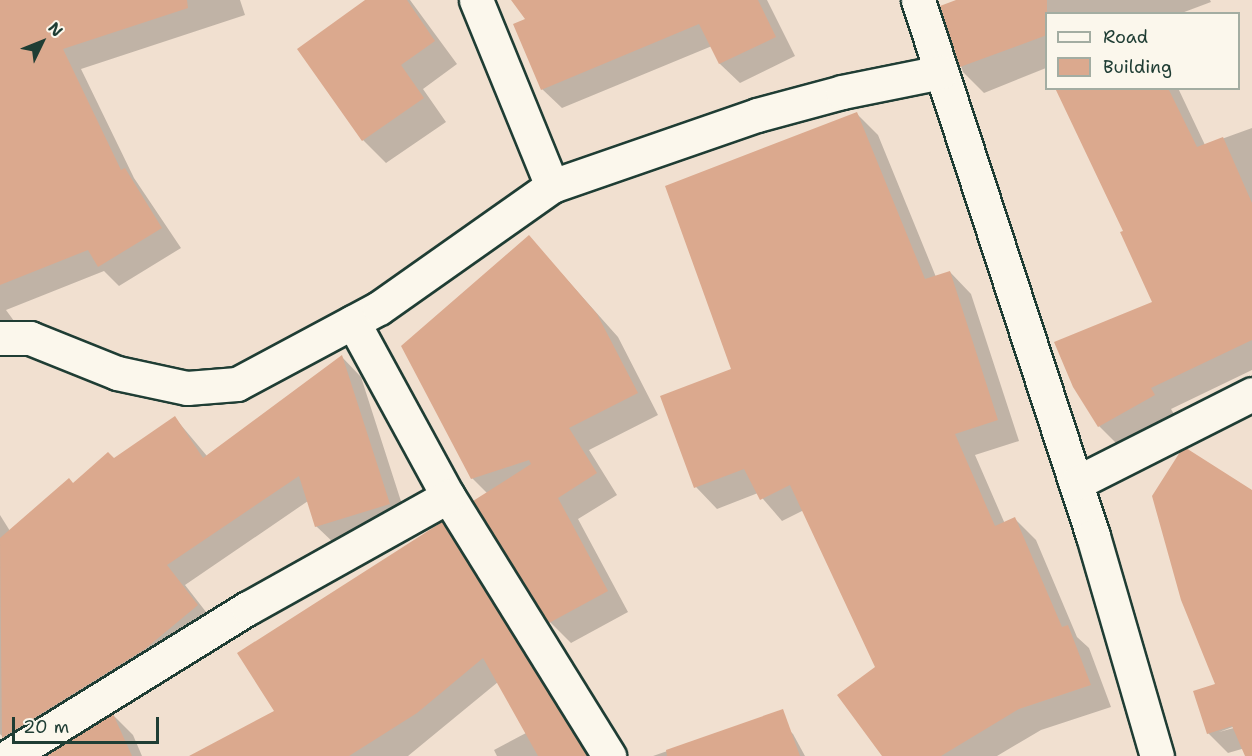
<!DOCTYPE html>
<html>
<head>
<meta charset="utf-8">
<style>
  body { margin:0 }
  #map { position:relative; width:1252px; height:756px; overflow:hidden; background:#f1e0d0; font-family:"Shantell Sans",sans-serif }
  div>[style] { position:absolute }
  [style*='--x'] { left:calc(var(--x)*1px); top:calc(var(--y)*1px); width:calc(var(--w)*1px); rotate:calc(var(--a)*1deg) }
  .shadow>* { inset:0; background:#0003 }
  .building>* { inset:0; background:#dba98e }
  .roads { filter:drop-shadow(2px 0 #1f3d34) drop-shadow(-2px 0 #1f3d34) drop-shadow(0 2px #1f3d34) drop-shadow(0 -2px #1f3d34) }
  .minor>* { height:33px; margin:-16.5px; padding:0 16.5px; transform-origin:16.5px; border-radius:16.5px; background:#fbf7ec }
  span { translate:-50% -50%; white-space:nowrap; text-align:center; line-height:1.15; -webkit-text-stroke:4.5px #fbf7ec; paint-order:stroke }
  .legend { position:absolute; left:1045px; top:12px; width:195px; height:78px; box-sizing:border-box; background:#fbf7ec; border:2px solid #a3ada2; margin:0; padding:8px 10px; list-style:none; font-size:18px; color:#1f3d34 }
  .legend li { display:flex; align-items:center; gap:12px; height:30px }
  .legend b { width:30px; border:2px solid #a3ada2 }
  .north { position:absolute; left:12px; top:12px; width:60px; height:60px; -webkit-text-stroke:4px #fbf7ec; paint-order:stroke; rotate:47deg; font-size:16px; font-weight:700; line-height:24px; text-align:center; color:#1f3d34 }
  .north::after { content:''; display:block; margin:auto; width:21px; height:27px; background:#1f3d34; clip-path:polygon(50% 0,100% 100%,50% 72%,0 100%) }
  .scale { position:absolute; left:12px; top:717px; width:147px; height:27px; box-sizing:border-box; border:3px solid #1f3d34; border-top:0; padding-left:8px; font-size:18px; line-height:21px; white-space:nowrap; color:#1f3d34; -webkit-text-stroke:4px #fbf7ec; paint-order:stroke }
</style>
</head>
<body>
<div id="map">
  <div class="shadow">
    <i style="clip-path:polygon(0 0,240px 0,245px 15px,81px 69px,134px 178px,181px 248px,119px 286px,104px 271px,6px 310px,14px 321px,0 331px)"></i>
    <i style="clip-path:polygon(368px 0,410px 0,457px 64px,423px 89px,446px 122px,386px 163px,363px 140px,299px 49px)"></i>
    <i style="clip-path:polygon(513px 0,767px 0,795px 56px,740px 83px,720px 64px,712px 46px,562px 108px,542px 89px,527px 20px)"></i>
    <i style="clip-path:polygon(960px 0,1210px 0,1211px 2px,1179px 14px,1046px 14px,1046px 68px,984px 93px,963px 72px,942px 7px)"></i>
    <i style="clip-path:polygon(1056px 88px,1178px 88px,1205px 145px,1252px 128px,1252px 370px,1171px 409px,1175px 416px,1120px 447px,1099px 426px,1154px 303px,1126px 231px)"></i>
    <i style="clip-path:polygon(857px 114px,878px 135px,936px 277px,950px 272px,971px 294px,1019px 441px,975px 455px,1005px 524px,1015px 519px,1036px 540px,1077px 637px,1089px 648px,1111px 707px,1041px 730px,997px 756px,884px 756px,877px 667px,804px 510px,782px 521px,758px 493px,717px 509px,696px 487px,733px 370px)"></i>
    <i style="clip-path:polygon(529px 237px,618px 337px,658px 415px,589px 450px,617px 495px,578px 519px,628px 612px,571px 643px,550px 622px,488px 494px,472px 478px)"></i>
    <i style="clip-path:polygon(342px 357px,361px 377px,408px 523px,336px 545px,316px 526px,308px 501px,185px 585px,217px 626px,22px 756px,0 734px,0 515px,10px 531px,175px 418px,207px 456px)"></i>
    <i style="clip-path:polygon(1186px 450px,1252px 492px,1252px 720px,1219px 732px,1252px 723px,1252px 746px,1228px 753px,1208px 733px,1195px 692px,1217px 685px,1182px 600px,1153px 496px)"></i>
    <i style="clip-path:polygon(442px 523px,461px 543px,595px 756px,497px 756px,494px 750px,526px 733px,498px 682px,408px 756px,192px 756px,276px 712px)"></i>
    <i style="clip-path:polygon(773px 714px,793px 734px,805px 756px,653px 756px)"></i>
    <i style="clip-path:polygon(113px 715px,133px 735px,142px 756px,47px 756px)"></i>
  </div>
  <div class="building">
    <i style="clip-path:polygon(0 0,187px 0,188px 8px,63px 49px,121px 170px,125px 168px,162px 228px,98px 267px,88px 250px,0 285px)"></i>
    <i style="clip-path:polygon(365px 0,407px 0,435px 41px,401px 65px,424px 98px,362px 141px,297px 49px)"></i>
    <i style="clip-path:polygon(511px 0,758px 0,776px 37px,719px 64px,699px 24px,541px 90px,513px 24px,525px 19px)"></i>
    <i style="clip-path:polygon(956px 0,1047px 0,1047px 35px,960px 67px,940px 6px)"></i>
    <i style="clip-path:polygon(1055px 88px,1168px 88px,1197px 147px,1223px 137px,1252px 203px,1252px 340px,1151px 388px,1155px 395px,1098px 427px,1073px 387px,1054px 342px,1152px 302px,1120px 232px,1123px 231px)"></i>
    <i style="clip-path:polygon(857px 112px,925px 279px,950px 271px,998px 420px,955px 434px,995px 526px,1015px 517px,1062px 627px,1068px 625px,1091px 685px,1019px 709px,941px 756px,882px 756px,837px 695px,875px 667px,790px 485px,760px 500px,744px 469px,694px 488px,660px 396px,731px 369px,665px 186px)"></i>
    <i style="clip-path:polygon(529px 235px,597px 314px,638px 393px,569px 428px,597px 473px,558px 498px,608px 591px,549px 623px,473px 501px,531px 464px,529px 460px,471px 479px,401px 346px)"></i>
    <i style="clip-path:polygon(342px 355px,390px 504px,315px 527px,299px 476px,167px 565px,198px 605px,145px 649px,2px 738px,0 538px,69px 478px,73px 483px,108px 452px,114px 458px,175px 416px,203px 458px)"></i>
    <i style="clip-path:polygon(1186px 448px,1252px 490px,1252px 756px,1245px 756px,1232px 726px,1207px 734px,1193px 691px,1215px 684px,1181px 600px,1152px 496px,1180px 452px)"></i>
    <i style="clip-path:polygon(442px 522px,587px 756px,538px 756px,483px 658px,417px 713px,349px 756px,189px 756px,274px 711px,237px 653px)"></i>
    <i style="clip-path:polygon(783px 709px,800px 756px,667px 756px,666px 750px)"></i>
    <i style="clip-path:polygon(113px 714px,132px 756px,45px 756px)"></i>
  </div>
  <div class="roads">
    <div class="minor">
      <i style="--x:476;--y:0;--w:201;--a:67.8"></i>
      <i style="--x:918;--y:0;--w:564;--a:71.92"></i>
      <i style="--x:1093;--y:536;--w:229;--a:73.8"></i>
      <i style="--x:353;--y:322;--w:198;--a:61.4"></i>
      <i style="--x:448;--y:496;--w:306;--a:58.2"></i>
      <i style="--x:0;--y:338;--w:30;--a:0"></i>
      <i style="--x:30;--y:338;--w:94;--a:21.9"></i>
      <i style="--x:117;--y:373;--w:72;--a:12.1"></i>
      <i style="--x:187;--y:388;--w:50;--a:-4.6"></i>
      <i style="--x:237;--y:384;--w:161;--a:-28.2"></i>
      <i style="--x:379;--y:308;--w:212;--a:-35.2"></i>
      <i style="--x:552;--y:186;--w:217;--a:-19.1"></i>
      <i style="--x:757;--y:115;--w:88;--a:-15.1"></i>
      <i style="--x:842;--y:92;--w:101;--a:-11.4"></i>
      <i style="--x:1076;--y:483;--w:197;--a:-26.8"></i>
      <i style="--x:9;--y:756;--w:281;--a:-31.8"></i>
      <i style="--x:248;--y:608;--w:229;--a:-29.2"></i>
    </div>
  </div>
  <ul class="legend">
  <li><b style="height:8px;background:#fbf7ec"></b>Road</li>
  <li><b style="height:16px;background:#dba98e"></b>Building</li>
  </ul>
  <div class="north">N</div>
  <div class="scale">20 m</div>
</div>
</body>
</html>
